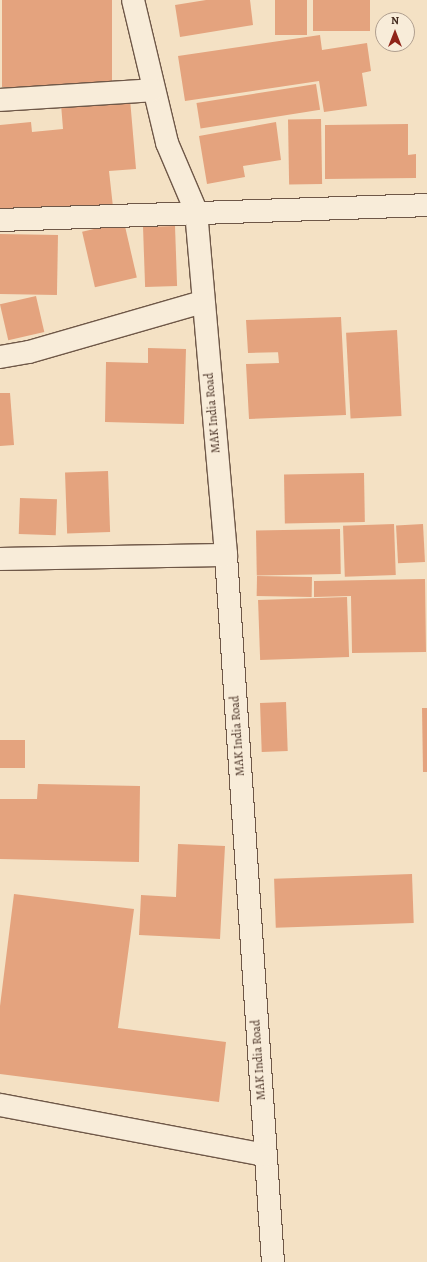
<!DOCTYPE html>
<html>
<head>
<meta charset="utf-8">
<style>
  body { margin:0 }
  #map { position:relative; width:427px; height:1262px; overflow:hidden; background:#f4e1c4; font-family:Alegreya,serif }
  div>[style] { position:absolute }
  [style*='--x'] { left:calc(var(--x)*1px); top:calc(var(--y)*1px); width:calc(var(--w)*1px); rotate:calc(var(--a)*1deg) }
  .building>* { inset:0; background:#e4a37e; transform-origin:0 0 }
  .roads { filter:drop-shadow(1px 0 #6f5848) drop-shadow(-1px 0 #6f5848) drop-shadow(0 1px #6f5848) drop-shadow(0 -1px #6f5848) }
  .minor>* { height:22px; margin:-11px; padding:0 11px; transform-origin:11px; border-radius:11px; background:#f8ecd9 }
  span { translate:-50% -50%; white-space:nowrap; text-align:center; line-height:1.15; -webkit-text-stroke:3.5px #f8ecd9; paint-order:stroke }
  .street-label { font-size:12px; color:#432b1f }
  .north { position:absolute; left:375px; top:12px; width:40px; height:40px; box-sizing:border-box; background:#f8ecd9; border:1px solid #b09f8f; border-radius:50%; rotate:0deg; font-size:11px; font-weight:700; line-height:16px; text-align:center; color:#432b1f }
  .north::after { content:''; display:block; margin:auto; width:14px; height:18px; background:#8f2418; clip-path:polygon(50% 0,100% 100%,50% 72%,0 100%) }
</style>
</head>
<body>
<div id="map">
  <div class="building">
    <i style="left:2px;top:0;width:110px;height:87px"></i>
    <i style="clip-path:polygon(206px 0,250px 0,253px 25px,180px 37px,175px 5px)"></i>
    <i style="left:275px;top:0;width:32px;height:35px"></i>
    <i style="left:313px;top:0;width:57px;height:31px"></i>
    <i style="clip-path:polygon(320px 35px,322px 50px,367px 43px,371px 71px,362px 73px,367px 106px,324px 112px,319px 81px,185px 101px,178px 56px)"></i>
    <i style="left:316px;top:84px;width:26px;height:121px;rotate:81deg"></i>
    <i style="clip-path:polygon(130px 99px,136px 169px,109px 171px,113px 207px,0 217px,0 125px,31px 122px,32px 132px,63px 129px,61px 104px)"></i>
    <i style="left:321px;top:119px;width:65px;height:33px;rotate:89deg"></i>
    <i style="clip-path:polygon(276px 122px,281px 160px,243px 166px,245px 177px,207px 184px,199px 136px)"></i>
    <i style="clip-path:polygon(408px 124px,408px 155px,416px 154px,416px 178px,325px 179px,325px 125px)"></i>
    <i style="left:124px;top:222px;width:57px;height:43px;rotate:77deg"></i>
    <i style="left:175px;top:226px;width:60px;height:32px;rotate:88deg"></i>
    <i style="left:0;top:234px;width:58px;height:60px;rotate:1deg"></i>
    <i style="left:36px;top:296px;width:37px;height:37px;rotate:77deg"></i>
    <i style="clip-path:polygon(341px 317px,346px 415px,249px 419px,246px 364px,279px 363px,278px 352px,287px 352px,248px 353px,246px 320px)"></i>
    <i style="left:397px;top:330px;width:86px;height:51px;rotate:87deg"></i>
    <i style="clip-path:polygon(148px 348px,186px 349px,184px 424px,105px 422px,106px 362px,148px 363px)"></i>
    <i style="clip-path:polygon(0 393px,10px 393px,14px 445px,0 446px)"></i>
    <i style="left:108px;top:471px;width:61px;height:43px;rotate:88deg"></i>
    <i style="left:364px;top:473px;width:49px;height:80px;rotate:89deg"></i>
    <i style="left:20px;top:498px;width:37px;height:36px;rotate:2deg"></i>
    <i style="left:394px;top:524px;width:51px;height:51px;rotate:88deg"></i>
    <i style="left:423px;top:524px;width:38px;height:27px;rotate:87deg"></i>
    <i style="left:340px;top:529px;width:45px;height:84px;rotate:89deg"></i>
    <i style="left:257px;top:576px;width:55px;height:20px;rotate:1deg"></i>
    <i style="clip-path:polygon(425px 579px,426px 652px,352px 653px,351px 596px,314px 597px,314px 581px)"></i>
    <i style="left:347px;top:597px;width:60px;height:89px;rotate:88deg"></i>
    <i style="left:286px;top:702px;width:49px;height:26px;rotate:88deg"></i>
    <i style="clip-path:polygon(422px 708px,427px 708px,427px 772px,423px 772px)"></i>
    <i style="left:0;top:740px;width:25px;height:28px"></i>
    <i style="clip-path:polygon(38px 784px,140px 786px,139px 862px,0 859px,0 799px,37px 799px)"></i>
    <i style="clip-path:polygon(178px 844px,225px 846px,220px 939px,139px 935px,141px 895px,176px 897px)"></i>
    <i style="left:412px;top:874px;width:49px;height:138px;rotate:88deg"></i>
    <i style="clip-path:polygon(14px 894px,134px 909px,118px 1028px,226px 1042px,219px 1102px,0 1074px,0 1006px)"></i>
  </div>
  <div class="roads">
    <div class="minor">
      <i style="--x:133;--y:0;--w:147;--a:76.6"></i>
      <i style="--x:167;--y:143;--w:74;--a:66.9"></i>
      <i style="--x:196;--y:211;--w:345;--a:85"></i>
      <i style="--x:226;--y:555;--w:709;--a:86.2"></i>
      <i style="--x:0;--y:100;--w:153;--a:-3.7"></i>
      <i style="--x:0;--y:220;--w:427;--a:-2"></i>
      <i style="--x:0;--y:357;--w:29;--a:-10"></i>
      <i style="--x:29;--y:352;--w:180;--a:-16.1"></i>
      <i style="--x:0;--y:559;--w:226;--a:-1"></i>
      <i style="--x:0;--y:1105;--w:270;--a:10.7"></i>
    </div>
  </div>
  <div class="street-label">
    <span style="left:213px;top:413px;rotate:-95deg">MAK India Road</span>
    <span style="left:238px;top:736px;rotate:-94deg">MAK India Road</span>
    <span style="left:259px;top:1060px;rotate:-94deg">MAK India Road</span>
  </div>
  <div class="north">N</div>
</div>
</body>
</html>
